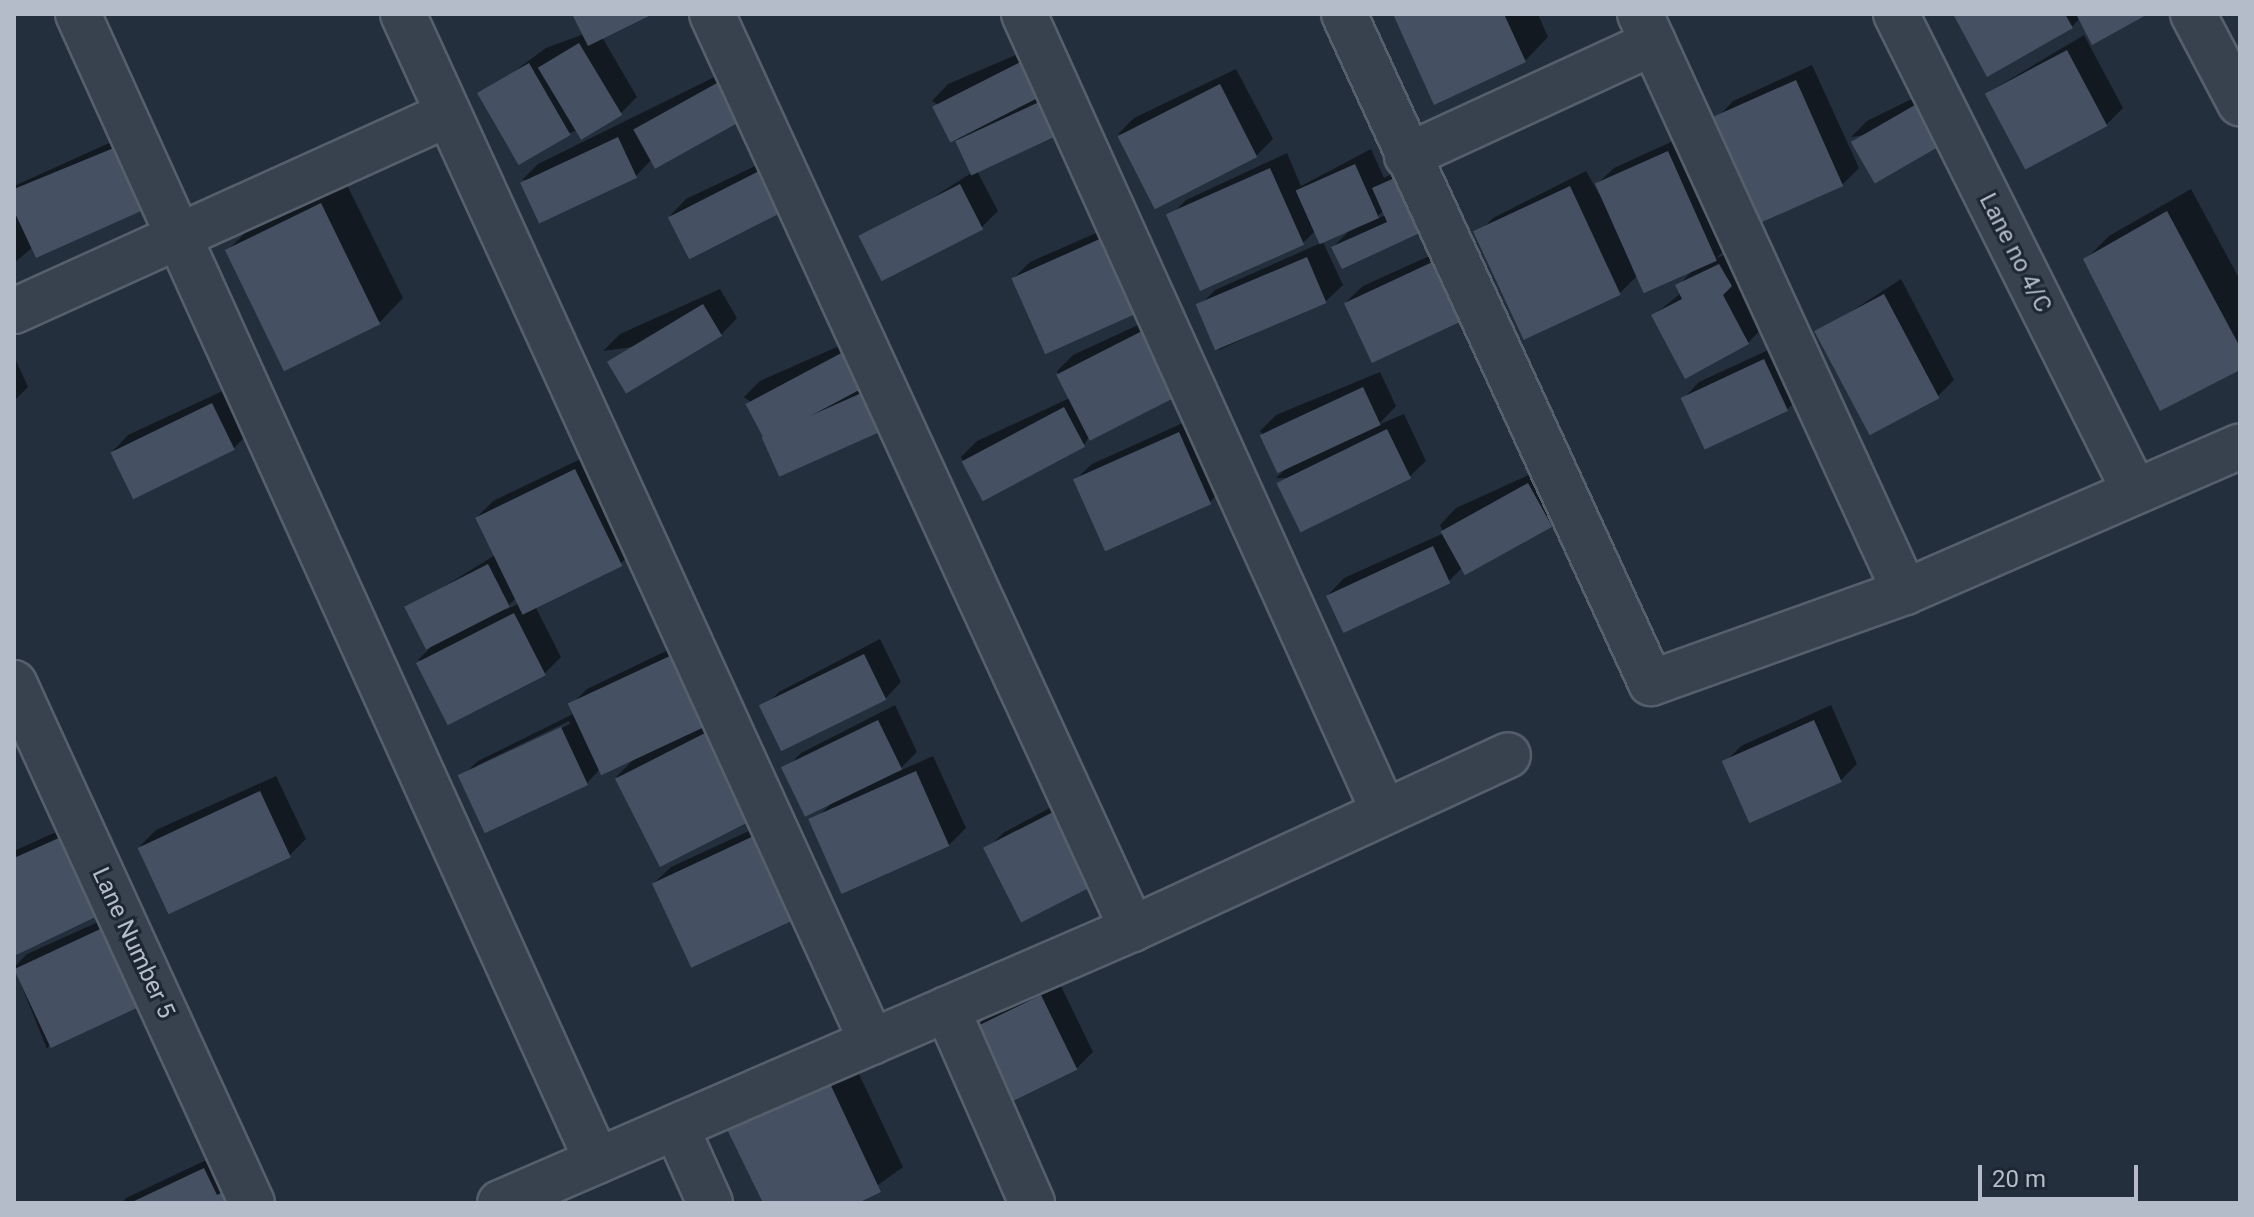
<!DOCTYPE html>
<html>
<head>
<meta charset="utf-8">
<style>
  body { margin:0 }
  #map { position:relative; width:2254px; height:1217px; overflow:hidden; background:#242f3e; font-family:Roboto,sans-serif }
  div>[style] { position:absolute }
  [style*='--x'] { left:calc(var(--x)*1px); top:calc(var(--y)*1px); width:calc(var(--w)*1px); rotate:calc(var(--a)*1deg) }
  .shadow>* { inset:0; background:#0007 }
  .building>* { inset:0; background:#455162; transform-origin:0 0 }
  .roads { filter:drop-shadow(2px 0 #565f6c) drop-shadow(-2px 0 #565f6c) drop-shadow(0 2px #565f6c) drop-shadow(0 -2px #565f6c) }
  .minor>* { height:44px; margin:-22px; padding:0 22px; transform-origin:22px; border-radius:22px; background:#38414e }
  span { translate:-50% -50%; white-space:nowrap; text-align:center; line-height:1.15; -webkit-text-stroke:6px #1d2633; paint-order:stroke }
  .street-label { font-size:24px; color:#b4bcc9 }
  .frame { position:absolute; inset:0; border:16px solid #b4bcc9; pointer-events:none }
  .scale { position:absolute; left:1978px; top:1165px; width:160px; height:36px; box-sizing:border-box; border:4px solid #b4bcc9; border-top:0; padding-left:10px; font-size:24px; line-height:28px; white-space:nowrap; color:#b4bcc9; -webkit-text-stroke:6px #1d2633; paint-order:stroke }
</style>
</head>
<body>
<div id="map">
  <div class="shadow">
    <i style="clip-path:polygon(574px 14px,649px 14px,602px 37px,637px 97px,621px 113px,570px 133px,481px 96px,546px 48px,584px 34px)"></i>
    <i style="clip-path:polygon(1395px 14px,1538px 14px,1548px 37px,1525px 61px)"></i>
    <i style="clip-path:polygon(1956px 14px,2144px 14px,2080px 18px,2072px 27px)"></i>
    <i style="clip-path:polygon(2084px 35px,2123px 108px,2106px 125px,1987px 93px)"></i>
    <i style="clip-path:polygon(1048px 41px,1071px 80px,977px 171px,998px 211px,982px 227px,864px 241px,973px 172px,957px 140px,972px 125px,932px 101px,948px 84px)"></i>
    <i style="clip-path:polygon(743px 63px,636px 176px,522px 180px,538px 164px)"></i>
    <i style="clip-path:polygon(1812px 65px,1859px 168px,1843px 184px,1717px 118px,1733px 101px)"></i>
    <i style="clip-path:polygon(1236px 69px,1273px 139px,1256px 156px,1118px 134px,1134px 118px)"></i>
    <i style="clip-path:polygon(1944px 83px,1967px 121px,1851px 137px,1867px 121px)"></i>
    <i style="clip-path:polygon(138px 130px,33px 247px,14px 263px,14px 186px)"></i>
    <i style="clip-path:polygon(1684px 136px,1732px 242px,1717px 258px,1736px 249px,1764px 326px,1748px 343px,1654px 315px,1681px 293px,1678px 286px,1695px 268px,1638px 275px,1620px 293px,1476px 235px,1493px 218px,1586px 171px,1614px 220px,1597px 184px,1614px 168px)"></i>
    <i style="clip-path:polygon(evenodd,1371px 149px,1384px 178px,1418px 160px,1441px 212px,1333px 247px,1352px 228px,1317px 229px,1303px 243px,1170px 216px,1186px 200px,1287px 153px,1301px 186px,1371px 149px,1384px 210px,1386px 215px,1374px 220px,1384px 210px)"></i>
    <i style="clip-path:polygon(782px 153px,785px 208px,670px 216px,686px 199px)"></i>
    <i style="clip-path:polygon(345px 181px,403px 298px,380px 322px,227px 251px,251px 227px)"></i>
    <i style="clip-path:polygon(2191px 189px,2240px 280px,2240px 368px,2085px 260px,2109px 236px)"></i>
    <i style="clip-path:polygon(1128px 219px,1049px 351px,1014px 278px,1030px 262px)"></i>
    <i style="clip-path:polygon(1323px 242px,1343px 285px,1326px 301px,1219px 350px,1199px 306px,1215px 290px)"></i>
    <i style="clip-path:polygon(1458px 243px,1484px 300px,1346px 302px,1363px 286px)"></i>
    <i style="clip-path:polygon(1901px 279px,1954px 380px,1938px 396px,1818px 333px)"></i>
    <i style="clip-path:polygon(720px 289px,737px 318px,721px 335px,603px 351px,620px 334px)"></i>
    <i style="clip-path:polygon(1164px 313px,1084px 445px,980px 494px,961px 457px,977px 441px,1072px 397px,1057px 371px,1073px 355px)"></i>
    <i style="clip-path:polygon(864px 335px,907px 407px,764px 438px,779px 423px,744px 397px,760px 381px)"></i>
    <i style="clip-path:polygon(1781px 344px,1803px 393px,1787px 410px,1683px 399px,1699px 382px)"></i>
    <i style="clip-path:polygon(14px 356px,28px 387px,14px 401px)"></i>
    <i style="clip-path:polygon(1380px 372px,1396px 406px,1378px 425px,1404px 414px,1426px 461px,1409px 477px,1276px 478px,1290px 465px,1260px 431px,1276px 415px)"></i>
    <i style="clip-path:polygon(229px 388px,250px 432px,234px 448px,112px 452px,128px 435px)"></i>
    <i style="clip-path:polygon(1196px 417px,1226px 485px,1210px 502px,1075px 480px,1092px 464px)"></i>
    <i style="clip-path:polygon(evenodd,591px 454px,637px 548px,620px 564px,535px 606px,561px 657px,545px 673px,418px 660px,435px 643px,408px 609px,495px 555px,477px 517px,493px 501px,591px 454px,516px 598px,518px 604px,505px 610px,505px 609px,516px 598px)"></i>
    <i style="clip-path:polygon(1544px 468px,1567px 509px,1550px 525px,1465px 565px,1449px 581px,1328px 595px,1344px 578px,1444px 533px,1440px 525px,1456px 508px)"></i>
    <i style="clip-path:polygon(880px 639px,901px 682px,885px 699px,762px 709px,779px 692px)"></i>
    <i style="clip-path:polygon(evenodd,689px 640px,766px 804px,616px 777px,636px 757px,602px 767px,587px 783px,461px 777px,478px 761px,575px 713px,571px 705px,587px 689px,689px 640px,569px 721px,570px 724px,478px 770px,478px 765px,569px 721px)"></i>
    <i style="clip-path:polygon(895px 705px,917px 752px,897px 772px,933px 756px,966px 828px,949px 845px,812px 822px,832px 803px,785px 770px,801px 753px)"></i>
    <i style="clip-path:polygon(1831px 705px,1857px 764px,1841px 780px,1725px 762px,1741px 746px)"></i>
    <i style="clip-path:polygon(276px 776px,306px 839px,290px 855px,140px 846px,156px 830px)"></i>
    <i style="clip-path:polygon(1074px 795px,1110px 867px,986px 850px,1003px 833px)"></i>
    <i style="clip-path:polygon(87px 818px,14px 954px,14px 851px)"></i>
    <i style="clip-path:polygon(775px 819px,695px 961px,654px 883px,671px 867px)"></i>
    <i style="clip-path:polygon(127px 909px,47px 1049px,14px 967px,27px 954px)"></i>
    <i style="clip-path:polygon(1058px 980px,1093px 1052px,1076px 1069px,976px 1028px,992px 1011px)"></i>
    <i style="clip-path:polygon(849px 1053px,903px 1167px,853px 1203px,765px 1203px,747px 1094px)"></i>
    <i style="clip-path:polygon(221px 1153px,252px 1203px,121px 1203px,126px 1198px)"></i>
  </div>
  <div class="building">
    <i style="clip-path:polygon(572px 14px,653px 14px,588px 46px)"></i>
    <i style="clip-path:polygon(1393px 14px,1504px 14px,1526px 62px,1434px 105px)"></i>
    <i style="clip-path:polygon(1953px 14px,2065px 14px,2073px 28px,1987px 77px)"></i>
    <i style="clip-path:polygon(2076px 14px,2148px 14px,2092px 45px)"></i>
    <i style="left:579px;top:43px;width:84px;height:48px;rotate:59deg"></i>
    <i style="left:2067px;top:50px;width:86px;height:93px;rotate:62deg"></i>
    <i style="left:1032px;top:56px;width:40px;height:112px;rotate:63deg"></i>
    <i style="left:529px;top:63px;width:83px;height:60px;rotate:60deg"></i>
    <i style="left:726px;top:78px;width:45px;height:106px;rotate:61deg"></i>
    <i style="left:1796px;top:80px;width:116px;height:90px;rotate:66deg"></i>
    <i style="left:1220px;top:84px;width:82px;height:115px;rotate:63deg"></i>
    <i style="left:1054px;top:95px;width:38px;height:109px;rotate:65deg"></i>
    <i style="left:1927px;top:98px;width:48px;height:88px;rotate:60deg"></i>
    <i style="left:618px;top:137px;width:45px;height:108px;rotate:65deg"></i>
    <i style="clip-path:polygon(121px 145px,150px 207px,36px 258px,14px 211px,14px 189px)"></i>
    <i style="left:1668px;top:151px;width:120px;height:80px;rotate:66deg"></i>
    <i style="left:1355px;top:164px;width:59px;height:65px;rotate:66deg"></i>
    <i style="left:765px;top:168px;width:47px;height:109px;rotate:63deg"></i>
    <i style="left:1270px;top:168px;width:84px;height:114px;rotate:66deg"></i>
    <i style="clip-path:polygon(1401px 175px,1426px 230px,1342px 269px,1331px 247px,1387px 222px,1372px 188px)"></i>
    <i style="left:960px;top:184px;width:51px;height:114px;rotate:63deg"></i>
    <i style="left:1570px;top:186px;width:120px;height:107px;rotate:65deg"></i>
    <i style="left:321px;top:203px;width:135px;height:107px;rotate:64deg"></i>
    <i style="clip-path:polygon(2167px 211px,2240px 347px,2240px 370px,2160px 411px,2083px 259px)"></i>
    <i style="left:1111px;top:234px;width:83px;height:109px;rotate:66deg"></i>
    <i style="left:1307px;top:257px;width:50px;height:121px;rotate:67deg"></i>
    <i style="left:1441px;top:258px;width:66px;height:107px;rotate:65deg"></i>
    <i style="clip-path:polygon(1719px 264px,1732px 286px,1723px 295px,1749px 344px,1685px 379px,1651px 315px,1682px 299px,1675px 285px)"></i>
    <i style="left:1884px;top:294px;width:118px;height:79px;rotate:62deg"></i>
    <i style="left:703px;top:304px;width:37px;height:112px;rotate:59deg"></i>
    <i style="left:1148px;top:328px;width:74px;height:103px;rotate:63deg"></i>
    <i style="left:847px;top:350px;width:41px;height:115px;rotate:62deg"></i>
    <i style="left:1764px;top:359px;width:57px;height:92px;rotate:65deg"></i>
    <i style="left:875px;top:387px;width:43px;height:124px;rotate:66deg"></i>
    <i style="left:1363px;top:387px;width:42px;height:114px;rotate:65deg"></i>
    <i style="left:212px;top:403px;width:52px;height:113px;rotate:64deg"></i>
    <i style="left:1064px;top:407px;width:45px;height:116px;rotate:62deg"></i>
    <i style="left:1387px;top:429px;width:55px;height:123px;rotate:64deg"></i>
    <i style="left:1179px;top:432px;width:79px;height:116px;rotate:66deg"></i>
    <i style="left:575px;top:469px;width:108px;height:111px;rotate:64deg"></i>
    <i style="left:1528px;top:483px;width:50px;height:100px;rotate:61deg"></i>
    <i style="left:1433px;top:546px;width:41px;height:118px;rotate:65deg"></i>
    <i style="left:488px;top:564px;width:48px;height:94px;rotate:63deg"></i>
    <i style="left:514px;top:613px;width:70px;height:110px;rotate:63deg"></i>
    <i style="left:864px;top:654px;width:51px;height:117px;rotate:64deg"></i>
    <i style="left:672px;top:655px;width:79px;height:115px;rotate:65deg"></i>
    <i style="left:878px;top:720px;width:55px;height:108px;rotate:64deg"></i>
    <i style="left:1814px;top:720px;width:68px;height:101px;rotate:66deg"></i>
    <i style="left:561px;top:727px;width:64px;height:114px;rotate:65deg"></i>
    <i style="left:705px;top:733px;width:99px;height:101px;rotate:63deg"></i>
    <i style="left:916px;top:771px;width:82px;height:118px;rotate:66deg"></i>
    <i style="left:260px;top:791px;width:73px;height:135px;rotate:65deg"></i>
    <i style="left:1057px;top:810px;width:84px;height:83px;rotate:63deg"></i>
    <i style="clip-path:polygon(70px 833px,108px 911px,14px 956px,14px 858px)"></i>
    <i style="left:758px;top:834px;width:93px;height:117px;rotate:65deg"></i>
    <i style="left:111px;top:924px;width:87px;height:107px;rotate:65deg"></i>
    <i style="left:1041px;top:995px;width:83px;height:75px;rotate:64deg"></i>
    <i style="clip-path:polygon(826px 1075px,881px 1192px,858px 1203px,763px 1203px,721px 1117px)"></i>
    <i style="clip-path:polygon(204px 1168px,217px 1195px,225px 1191px,231px 1203px,130px 1203px)"></i>
  </div>
  <div class="roads">
    <div class="minor">
      <i style="--x:78;--y:14;--w:1259;--a:65.65"></i>
      <i style="--x:403;--y:14;--w:1130;--a:65.48"></i>
      <i style="--x:712;--y:14;--w:1007;--a:65.34"></i>
      <i style="--x:1024;--y:14;--w:873;--a:65.72"></i>
      <i style="--x:1344;--y:14;--w:736;--a:65.35"></i>
      <i style="--x:1651;--y:683;--w:270;--a:-19.7"></i>
      <i style="--x:1905;--y:592;--w:365;--a:-23.5"></i>
      <i style="--x:1640;--y:14;--w:636;--a:65.37"></i>
      <i style="--x:1896;--y:14;--w:534;--a:63.43"></i>
      <i style="--x:2193;--y:14;--w:101;--a:62.2"></i>
      <i style="--x:1407;--y:156;--w:271;--a:-24.7"></i>
      <i style="--x:14;--y:311;--w:474;--a:-24.4"></i>
      <i style="--x:14;--y:683;--w:572;--a:65.41"></i>
      <i style="--x:947;--y:1009;--w:212;--a:66.3"></i>
      <i style="--x:676;--y:1127;--w:83;--a:65.9"></i>
      <i style="--x:500;--y:1203;--w:689;--a:-23.44"></i>
      <i style="--x:1132;--y:929;--w:414;--a:-24.8"></i>
    </div>
  </div>
  <div class="street-label">
    <span style="left:2015px;top:253px;rotate:63deg">Lane no 4/C</span>
    <span style="left:133px;top:943px;rotate:65deg">Lane Number 5</span>
  </div>
  <div class="frame"></div>
  <div class="scale">20 m</div>
</div>
</body>
</html>
